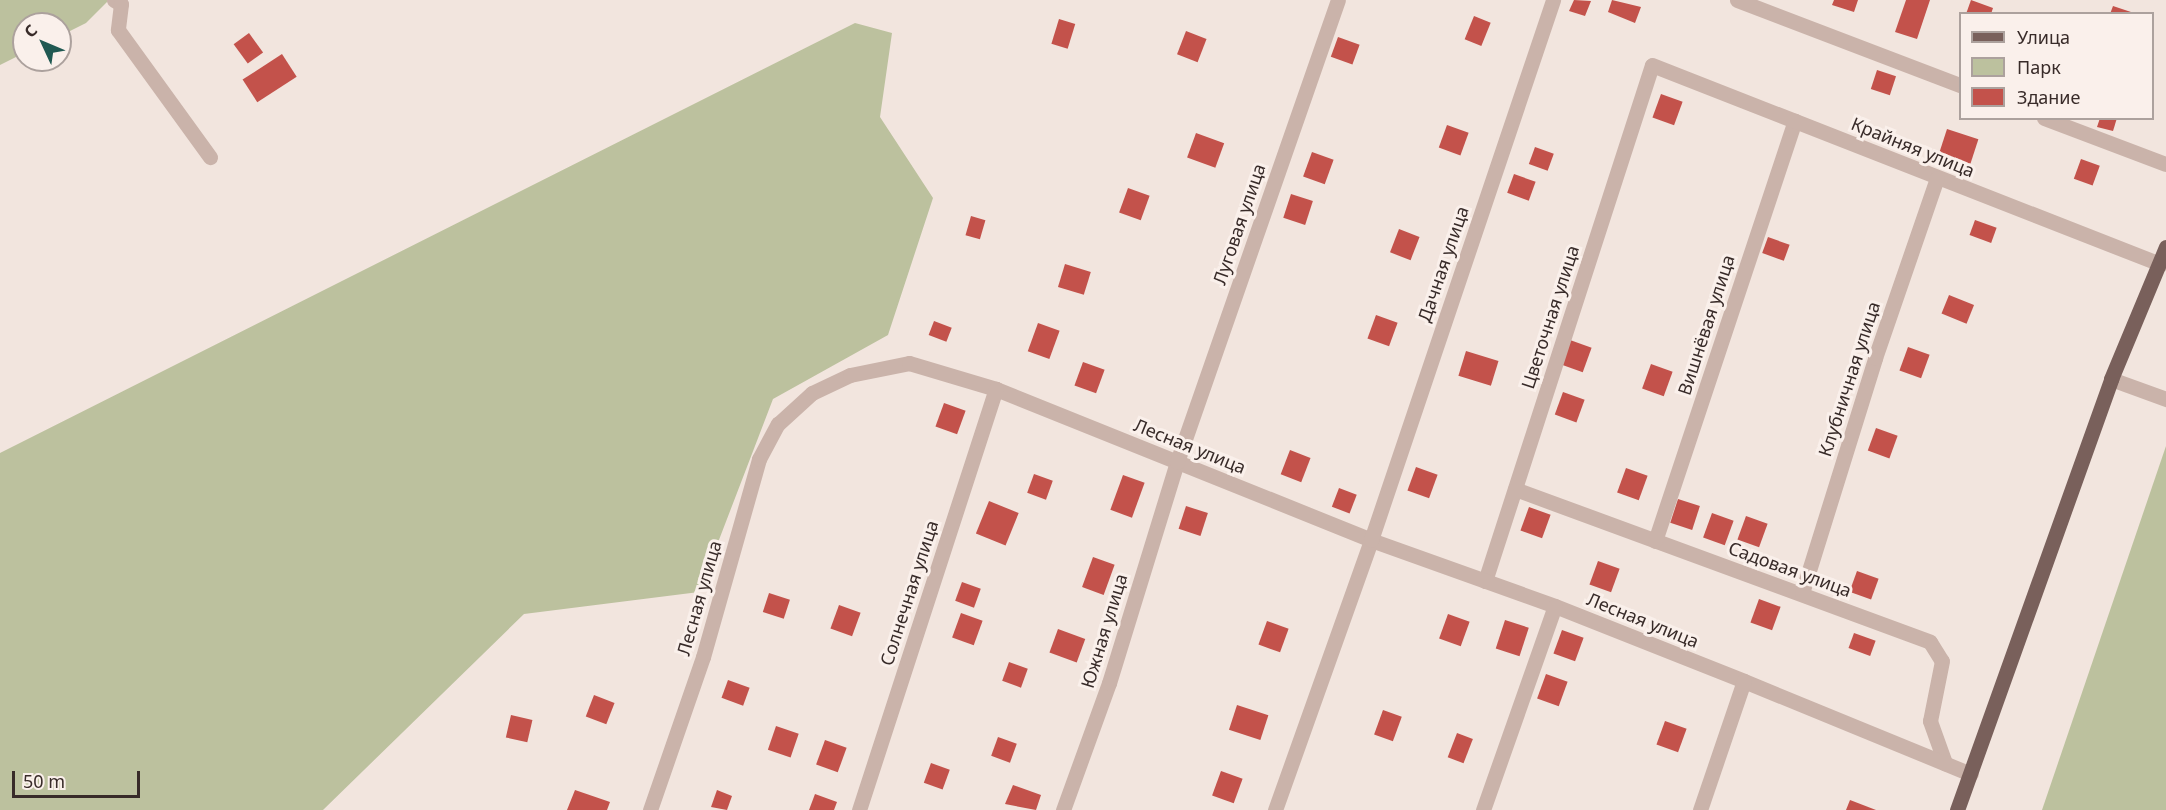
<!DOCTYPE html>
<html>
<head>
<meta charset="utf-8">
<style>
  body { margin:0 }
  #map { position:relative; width:2166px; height:810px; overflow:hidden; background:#f2e5de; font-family:"Noto Sans",sans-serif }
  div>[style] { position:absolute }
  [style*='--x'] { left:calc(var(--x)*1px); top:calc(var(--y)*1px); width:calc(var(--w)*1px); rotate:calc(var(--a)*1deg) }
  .green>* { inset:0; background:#bcc19e }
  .building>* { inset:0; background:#c3524b; transform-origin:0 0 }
  .minor>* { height:15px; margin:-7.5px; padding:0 7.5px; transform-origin:7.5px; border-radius:7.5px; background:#cab3aa }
  .major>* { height:15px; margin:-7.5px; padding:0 7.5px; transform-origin:7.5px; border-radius:7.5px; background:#79605b }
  span { translate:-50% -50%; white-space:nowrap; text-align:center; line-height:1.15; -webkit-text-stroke:6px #faf0eb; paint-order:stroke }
  .street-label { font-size:18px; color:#382b29 }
  .legend { position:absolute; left:1959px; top:12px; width:195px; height:108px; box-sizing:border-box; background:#faf0eb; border:2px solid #aca19d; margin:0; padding:8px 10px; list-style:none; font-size:18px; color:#382b29 }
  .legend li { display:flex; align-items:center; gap:12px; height:30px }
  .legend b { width:30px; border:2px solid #aca19d }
  .north { position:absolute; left:12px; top:12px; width:60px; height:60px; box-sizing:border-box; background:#faf0eb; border:2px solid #aca19d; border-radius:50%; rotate:314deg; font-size:16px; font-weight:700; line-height:24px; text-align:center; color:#382b29 }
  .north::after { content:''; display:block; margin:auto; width:21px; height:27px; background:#205952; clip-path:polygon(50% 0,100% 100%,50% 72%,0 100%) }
  .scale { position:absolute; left:12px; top:771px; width:128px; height:27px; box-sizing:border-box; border:3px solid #382b29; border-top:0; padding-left:8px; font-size:18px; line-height:21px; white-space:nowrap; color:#382b29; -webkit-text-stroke:4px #faf0eb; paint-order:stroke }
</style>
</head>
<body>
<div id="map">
  <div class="green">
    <i style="clip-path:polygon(0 0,109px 0,86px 23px,60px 36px,60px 24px,24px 24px,24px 53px,0 65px)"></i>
    <i style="clip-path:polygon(855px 23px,892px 33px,880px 117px,933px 198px,888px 335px,773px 399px,699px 592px,524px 614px,323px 810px,0 810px,0 453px)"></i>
    <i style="clip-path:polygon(2166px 446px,2166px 810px,2042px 810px)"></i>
  </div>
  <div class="building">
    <i style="clip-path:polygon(1574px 0,1591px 1px,1585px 16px,1569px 11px)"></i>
    <i style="clip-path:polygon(1612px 0,1641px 7px,1635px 23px,1608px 12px)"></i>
    <i style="clip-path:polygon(1834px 0,1858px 0,1854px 12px,1832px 5px)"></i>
    <i style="clip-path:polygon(1906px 0,1930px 0,1917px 39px,1895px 32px)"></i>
    <i style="clip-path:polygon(1971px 0,1993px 8px,1991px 14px,1966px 14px)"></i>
    <i style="clip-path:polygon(2113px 6px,2134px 13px,2134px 14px,2110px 14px)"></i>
    <i style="left:1474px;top:16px;width:18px;height:25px;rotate:22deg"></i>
    <i style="left:1059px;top:19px;width:17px;height:26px;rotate:17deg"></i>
    <i style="left:1186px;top:31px;width:22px;height:25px;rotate:21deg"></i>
    <i style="left:249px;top:33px;width:24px;height:19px;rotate:54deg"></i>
    <i style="left:1338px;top:37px;width:23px;height:21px;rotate:20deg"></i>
    <i style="left:282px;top:54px;width:27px;height:47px;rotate:57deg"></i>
    <i style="left:1877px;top:70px;width:20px;height:20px;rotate:18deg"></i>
    <i style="left:1661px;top:94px;width:23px;height:25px;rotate:20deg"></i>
    <i style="clip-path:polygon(2100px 118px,2117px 118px,2113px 131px,2097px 127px)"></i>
    <i style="left:1447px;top:125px;width:23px;height:24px;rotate:20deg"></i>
    <i style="left:1947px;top:129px;width:33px;height:26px;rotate:18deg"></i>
    <i style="left:1196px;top:133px;width:30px;height:26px;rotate:20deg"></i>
    <i style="left:1535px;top:147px;width:20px;height:18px;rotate:20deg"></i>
    <i style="left:1312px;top:152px;width:23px;height:26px;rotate:20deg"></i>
    <i style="left:2081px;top:159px;width:20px;height:21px;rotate:20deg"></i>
    <i style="left:1514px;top:174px;width:23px;height:20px;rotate:20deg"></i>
    <i style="left:1128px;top:188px;width:23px;height:26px;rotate:20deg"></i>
    <i style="left:1291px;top:194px;width:23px;height:25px;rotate:18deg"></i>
    <i style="left:971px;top:216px;width:15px;height:20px;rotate:16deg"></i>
    <i style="left:1975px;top:220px;width:23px;height:16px;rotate:20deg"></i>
    <i style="left:1399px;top:229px;width:22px;height:25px;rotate:21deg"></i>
    <i style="left:1768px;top:237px;width:23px;height:17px;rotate:20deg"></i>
    <i style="left:1065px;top:264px;width:27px;height:24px;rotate:17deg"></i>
    <i style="left:1949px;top:295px;width:27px;height:20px;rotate:22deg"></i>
    <i style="left:1376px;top:315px;width:23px;height:25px;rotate:20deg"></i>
    <i style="left:934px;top:321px;width:19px;height:15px;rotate:21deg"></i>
    <i style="left:1038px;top:323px;width:23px;height:30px;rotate:20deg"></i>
    <i style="left:1570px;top:340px;width:23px;height:26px;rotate:20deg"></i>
    <i style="left:1908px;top:347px;width:23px;height:25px;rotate:20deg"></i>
    <i style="left:1466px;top:351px;width:34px;height:26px;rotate:17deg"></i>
    <i style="left:1083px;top:362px;width:23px;height:25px;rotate:20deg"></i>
    <i style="left:1651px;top:364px;width:23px;height:26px;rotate:20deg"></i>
    <i style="left:1563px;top:392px;width:23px;height:24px;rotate:20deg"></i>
    <i style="left:944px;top:403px;width:23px;height:25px;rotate:20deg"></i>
    <i style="left:1876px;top:428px;width:23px;height:24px;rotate:20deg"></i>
    <i style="left:1290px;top:450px;width:22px;height:26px;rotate:21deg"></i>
    <i style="left:1416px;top:467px;width:23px;height:25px;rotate:20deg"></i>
    <i style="left:1626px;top:468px;width:23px;height:26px;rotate:20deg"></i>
    <i style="left:1034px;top:474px;width:20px;height:20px;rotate:20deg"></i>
    <i style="left:1123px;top:475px;width:23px;height:37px;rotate:20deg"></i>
    <i style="left:1339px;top:488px;width:19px;height:20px;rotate:21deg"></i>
    <i style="left:1678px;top:499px;width:23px;height:25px;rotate:18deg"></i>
    <i style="left:989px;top:501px;width:32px;height:35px;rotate:22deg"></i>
    <i style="left:1186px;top:506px;width:23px;height:24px;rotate:18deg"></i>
    <i style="left:1529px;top:507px;width:23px;height:25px;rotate:20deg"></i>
    <i style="left:1712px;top:513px;width:23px;height:26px;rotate:20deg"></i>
    <i style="left:1746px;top:516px;width:23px;height:25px;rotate:20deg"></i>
    <i style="left:1093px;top:557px;width:23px;height:32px;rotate:20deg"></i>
    <i style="left:1598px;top:561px;width:23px;height:25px;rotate:20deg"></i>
    <i style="left:1857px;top:571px;width:23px;height:22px;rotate:20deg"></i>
    <i style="left:962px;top:582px;width:20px;height:20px;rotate:20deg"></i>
    <i style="left:769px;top:593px;width:22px;height:20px;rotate:18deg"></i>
    <i style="left:1759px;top:599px;width:23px;height:25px;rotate:20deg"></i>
    <i style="left:839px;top:605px;width:23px;height:25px;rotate:20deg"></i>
    <i style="left:961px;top:613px;width:23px;height:26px;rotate:20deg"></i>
    <i style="left:1448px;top:614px;width:23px;height:26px;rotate:20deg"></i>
    <i style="left:1505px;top:620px;width:25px;height:30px;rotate:18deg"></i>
    <i style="left:1267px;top:621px;width:23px;height:25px;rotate:20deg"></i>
    <i style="left:1058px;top:629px;width:29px;height:25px;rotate:20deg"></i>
    <i style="left:1562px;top:630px;width:23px;height:25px;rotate:20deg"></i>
    <i style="left:1854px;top:633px;width:23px;height:16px;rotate:20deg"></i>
    <i style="left:1009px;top:662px;width:20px;height:20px;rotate:20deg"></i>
    <i style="left:1546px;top:674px;width:23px;height:26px;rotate:20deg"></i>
    <i style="left:728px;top:680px;width:23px;height:19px;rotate:20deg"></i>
    <i style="left:594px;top:695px;width:22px;height:23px;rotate:21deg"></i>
    <i style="left:1237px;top:705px;width:33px;height:26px;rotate:18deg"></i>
    <i style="left:1383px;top:710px;width:20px;height:26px;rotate:20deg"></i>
    <i style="left:511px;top:715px;width:22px;height:23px;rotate:13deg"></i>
    <i style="left:1665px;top:721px;width:23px;height:25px;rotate:20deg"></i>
    <i style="left:776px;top:726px;width:24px;height:25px;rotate:19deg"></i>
    <i style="left:1457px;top:733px;width:17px;height:26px;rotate:21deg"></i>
    <i style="left:998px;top:737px;width:20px;height:20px;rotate:20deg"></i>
    <i style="left:825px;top:740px;width:23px;height:26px;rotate:20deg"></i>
    <i style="left:931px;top:763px;width:20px;height:21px;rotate:20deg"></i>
    <i style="left:1221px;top:771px;width:23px;height:26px;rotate:20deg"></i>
    <i style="clip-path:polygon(1013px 785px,1041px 795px,1036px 810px,1005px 804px)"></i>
    <i style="clip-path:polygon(575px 790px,610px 802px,607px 810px,567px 810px)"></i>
    <i style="clip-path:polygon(717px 790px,732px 796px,727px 810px,711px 807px)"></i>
    <i style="clip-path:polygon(815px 794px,837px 802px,834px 810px,809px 810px)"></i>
    <i style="clip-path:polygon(1850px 800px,1876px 810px,1846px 810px)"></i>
  </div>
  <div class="minor">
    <i style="--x:114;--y:0;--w:8;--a:30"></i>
    <i style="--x:121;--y:4;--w:26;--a:97"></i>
    <i style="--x:118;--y:30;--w:157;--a:54.1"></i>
    <i style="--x:1737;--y:0;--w:239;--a:20.9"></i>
    <i style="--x:2044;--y:118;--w:130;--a:20.7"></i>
    <i style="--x:2111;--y:379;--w:59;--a:20"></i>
    <i style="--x:1515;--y:489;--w:442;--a:20.2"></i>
    <i style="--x:1930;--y:642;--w:22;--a:58"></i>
    <i style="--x:1942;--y:661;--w:61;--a:101.3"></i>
    <i style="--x:1930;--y:721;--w:45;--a:70.3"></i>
    <i style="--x:1655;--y:541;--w:443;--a:-71.6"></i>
    <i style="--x:1485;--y:581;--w:542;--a:-72.07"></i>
    <i style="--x:1652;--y:65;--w:546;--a:21.39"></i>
    <i style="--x:1802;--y:593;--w:246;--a:-72.7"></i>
    <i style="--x:1875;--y:358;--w:190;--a:-71"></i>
    <i style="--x:650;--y:810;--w:162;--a:-70.9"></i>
    <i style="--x:703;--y:657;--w:206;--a:-74.2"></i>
    <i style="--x:759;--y:459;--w:40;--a:-62"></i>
    <i style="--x:778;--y:424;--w:46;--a:-42.4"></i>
    <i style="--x:812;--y:393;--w:42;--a:-25.3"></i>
    <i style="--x:850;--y:375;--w:60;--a:-11.5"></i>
    <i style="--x:909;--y:363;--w:91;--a:16.6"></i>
    <i style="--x:996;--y:389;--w:404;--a:21.9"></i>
    <i style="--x:1371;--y:540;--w:195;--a:19.7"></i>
    <i style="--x:1555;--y:606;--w:203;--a:21.6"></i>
    <i style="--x:1744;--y:681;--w:245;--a:22.3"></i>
    <i style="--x:859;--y:810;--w:443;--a:-72"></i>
    <i style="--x:1063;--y:810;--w:135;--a:-70.1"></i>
    <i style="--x:1109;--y:683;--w:231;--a:-72.9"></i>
    <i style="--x:1177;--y:462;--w:489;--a:-70.8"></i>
    <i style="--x:1275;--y:810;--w:287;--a:-70.4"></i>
    <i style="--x:1371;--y:540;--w:570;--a:-71.37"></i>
    <i style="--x:1483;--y:810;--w:216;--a:-70.6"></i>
    <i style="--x:1700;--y:810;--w:136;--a:-71.2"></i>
  </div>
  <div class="major">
    <i style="--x:1957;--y:810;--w:458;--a:-70.3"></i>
    <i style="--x:2111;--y:379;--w:143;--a:-67.4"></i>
  </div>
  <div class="street-label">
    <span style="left:1913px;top:147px;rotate:22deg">Крайняя улица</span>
    <span style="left:1239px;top:224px;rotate:-71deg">Луговая улица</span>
    <span style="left:1443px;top:264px;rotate:-71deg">Дачная улица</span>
    <span style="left:1550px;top:317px;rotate:-72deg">Цветочная улица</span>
    <span style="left:1706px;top:325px;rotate:-72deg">Вишнёвая улица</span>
    <span style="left:1849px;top:379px;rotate:-72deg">Клубничная улица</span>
    <span style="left:1190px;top:446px;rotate:22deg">Лесная улица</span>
    <span style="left:1790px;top:569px;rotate:20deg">Садовая улица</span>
    <span style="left:909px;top:593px;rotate:-72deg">Солнечная улица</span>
    <span style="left:699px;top:598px;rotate:-74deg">Лесная улица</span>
    <span style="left:1643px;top:620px;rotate:22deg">Лесная улица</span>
    <span style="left:1104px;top:631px;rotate:-73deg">Южная улица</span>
  </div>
  <ul class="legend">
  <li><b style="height:8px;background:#79605b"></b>Улица</li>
  <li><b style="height:16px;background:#bcc19e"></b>Парк</li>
  <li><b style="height:16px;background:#c3524b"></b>Здание</li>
  </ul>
  <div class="north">С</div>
  <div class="scale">50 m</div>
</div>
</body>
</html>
